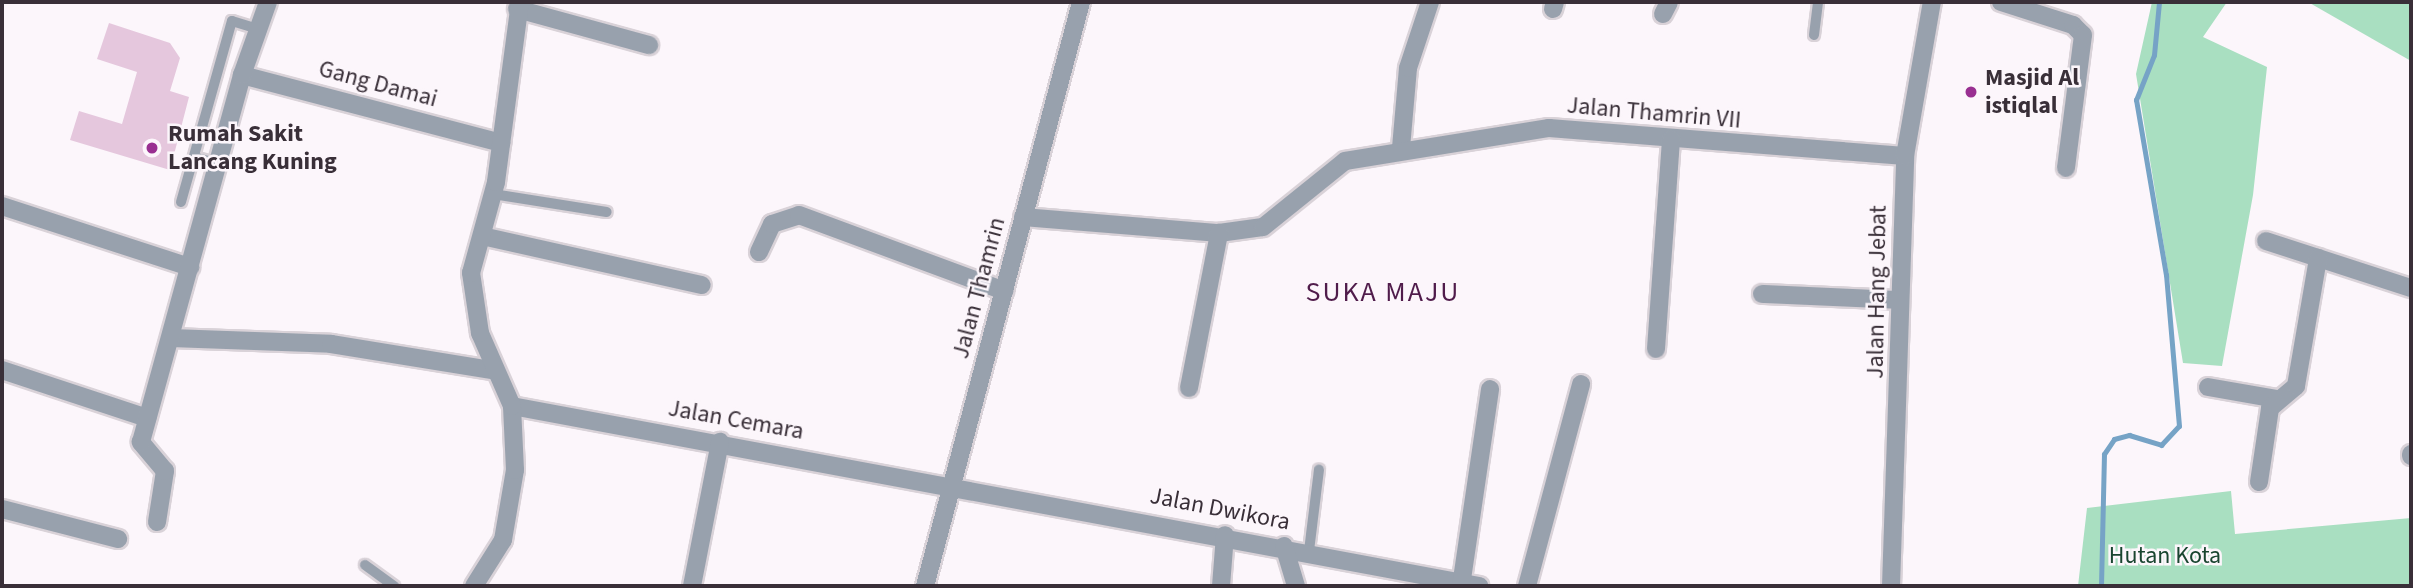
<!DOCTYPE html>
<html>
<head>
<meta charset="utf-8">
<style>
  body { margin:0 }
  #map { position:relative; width:2413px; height:588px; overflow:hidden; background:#fcf6fb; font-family:"Source Sans 3",sans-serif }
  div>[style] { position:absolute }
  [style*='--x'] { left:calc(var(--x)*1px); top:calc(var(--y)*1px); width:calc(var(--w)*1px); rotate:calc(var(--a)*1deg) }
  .green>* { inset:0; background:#a9dfc1 }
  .stream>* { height:5px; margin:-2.5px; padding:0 2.5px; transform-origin:2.5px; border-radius:2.5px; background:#76a3c6 }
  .building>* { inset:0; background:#e5c7dd }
  .roads { filter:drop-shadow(2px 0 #d9d2d8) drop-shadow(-2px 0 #d9d2d8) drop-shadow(0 2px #d9d2d8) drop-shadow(0 -2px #d9d2d8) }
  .service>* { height:10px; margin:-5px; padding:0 5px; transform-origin:5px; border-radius:5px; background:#98a1ad }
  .minor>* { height:18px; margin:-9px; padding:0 9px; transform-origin:9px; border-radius:9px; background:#98a1ad }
  .tertiary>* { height:18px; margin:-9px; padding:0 9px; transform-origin:9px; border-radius:9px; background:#98a1ad }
  .dots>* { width:19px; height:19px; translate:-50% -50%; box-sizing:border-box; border:4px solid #fcf6fb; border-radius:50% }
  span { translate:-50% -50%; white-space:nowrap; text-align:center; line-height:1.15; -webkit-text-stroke:5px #fcf6fb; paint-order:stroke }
  .poi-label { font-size:24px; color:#392f38; font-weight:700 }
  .left { translate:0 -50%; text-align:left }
  .street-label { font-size:24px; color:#392f38 }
  .park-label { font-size:24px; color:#194530 }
  .quarter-label { font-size:28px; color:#501c4b; letter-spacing:2px }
  .frame { position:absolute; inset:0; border:4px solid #392f38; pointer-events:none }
</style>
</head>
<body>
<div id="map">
  <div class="green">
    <i style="clip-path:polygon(2152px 2px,2227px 2px,2203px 37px,2267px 67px,2253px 195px,2222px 366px,2183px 363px,2136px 74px)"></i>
    <i style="clip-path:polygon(2308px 2px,2411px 2px,2411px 61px)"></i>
    <i style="clip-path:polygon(2231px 491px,2235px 534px,2411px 518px,2411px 586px,2078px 586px,2087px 508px)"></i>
  </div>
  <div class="stream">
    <i style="--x:2101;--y:586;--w:132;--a:-88.7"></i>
    <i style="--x:2104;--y:454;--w:18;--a:-56"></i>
    <i style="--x:2114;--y:439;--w:16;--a:-15"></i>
    <i style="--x:2129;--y:435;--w:34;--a:17"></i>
    <i style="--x:2161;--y:445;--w:26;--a:-47"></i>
    <i style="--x:2179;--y:426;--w:152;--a:-94.9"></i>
    <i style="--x:2166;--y:275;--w:178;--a:-99.7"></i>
    <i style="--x:2136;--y:100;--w:48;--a:-68.2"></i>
    <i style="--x:2154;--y:55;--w:53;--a:-84.6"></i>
  </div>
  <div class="building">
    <i style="clip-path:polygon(109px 23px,170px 43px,180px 58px,170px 91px,189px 97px,170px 170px,70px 140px,79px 111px,122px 124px,137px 72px,97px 59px)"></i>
  </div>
  <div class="roads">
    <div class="service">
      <i style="--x:1814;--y:35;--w:33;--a:-83"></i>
      <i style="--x:194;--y:157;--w:25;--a:16"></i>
      <i style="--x:493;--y:194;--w:115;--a:9"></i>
      <i style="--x:181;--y:202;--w:188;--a:-74.3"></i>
      <i style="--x:232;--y:21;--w:28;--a:17"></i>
      <i style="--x:1309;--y:551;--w:82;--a:-83"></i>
      <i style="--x:365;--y:565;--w:36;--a:36"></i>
    </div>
    <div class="minor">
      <i style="--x:2001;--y:2;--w:76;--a:17.7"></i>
      <i style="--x:2073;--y:25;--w:14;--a:45"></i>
      <i style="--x:2083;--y:35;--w:134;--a:97.3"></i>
      <i style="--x:517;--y:9;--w:137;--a:15.3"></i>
      <i style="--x:1553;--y:9;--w:7;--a:-74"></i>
      <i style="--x:1663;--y:14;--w:13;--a:-63"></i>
      <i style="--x:242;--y:75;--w:268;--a:14.7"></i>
      <i style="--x:1401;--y:148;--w:80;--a:-85"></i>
      <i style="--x:1408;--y:68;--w:70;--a:-71.6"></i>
      <i style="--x:2;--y:206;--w:198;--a:18"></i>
      <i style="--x:1023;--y:217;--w:197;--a:4.7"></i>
      <i style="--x:1219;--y:233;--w:44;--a:-7.8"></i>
      <i style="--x:1263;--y:227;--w:105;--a:-38.8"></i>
      <i style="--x:1345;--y:161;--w:207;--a:-9.2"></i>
      <i style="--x:1549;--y:128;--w:357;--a:4.5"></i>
      <i style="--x:482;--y:236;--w:225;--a:12.6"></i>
      <i style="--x:2266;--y:241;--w:152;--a:18"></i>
      <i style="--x:759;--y:252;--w:31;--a:-65"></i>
      <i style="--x:772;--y:224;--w:28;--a:-18"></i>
      <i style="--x:799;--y:215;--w:219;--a:20.3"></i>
      <i style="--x:1762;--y:294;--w:137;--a:2.5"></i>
      <i style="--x:171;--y:338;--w:160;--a:2.1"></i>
      <i style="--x:331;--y:344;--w:163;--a:9.2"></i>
      <i style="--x:1656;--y:349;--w:210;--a:-85.9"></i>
      <i style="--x:2;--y:370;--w:153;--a:18.3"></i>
      <i style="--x:2208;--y:387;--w:69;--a:10"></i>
      <i style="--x:1189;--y:388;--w:158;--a:-79"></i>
      <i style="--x:512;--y:406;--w:984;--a:10.54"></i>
      <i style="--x:2411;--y:456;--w:2;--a:-90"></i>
      <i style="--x:2259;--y:482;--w:75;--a:-81.5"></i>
      <i style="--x:2270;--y:408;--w:34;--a:-40"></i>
      <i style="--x:2296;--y:386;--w:130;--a:-80.2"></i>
      <i style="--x:2;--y:509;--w:120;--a:14.5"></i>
      <i style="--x:157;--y:522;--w:52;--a:-81.1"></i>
      <i style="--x:165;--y:471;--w:38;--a:-130"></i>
      <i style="--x:141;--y:442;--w:381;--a:-74.6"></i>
      <i style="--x:242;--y:75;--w:77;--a:-70.4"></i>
      <i style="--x:1284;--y:546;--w:42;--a:73.3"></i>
      <i style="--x:692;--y:586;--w:147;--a:-79"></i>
      <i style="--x:925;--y:586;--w:604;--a:-75.04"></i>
      <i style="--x:1221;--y:586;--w:51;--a:-85.5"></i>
      <i style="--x:1461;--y:586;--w:199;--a:-81.6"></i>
      <i style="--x:1527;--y:586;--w:209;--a:-75"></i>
      <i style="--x:1891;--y:586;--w:430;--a:-88.1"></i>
      <i style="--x:1905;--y:156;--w:156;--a:-80.1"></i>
    </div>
    <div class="tertiary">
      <i style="--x:474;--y:586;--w:54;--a:-57.8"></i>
      <i style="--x:503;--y:540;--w:71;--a:-80.3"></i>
      <i style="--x:515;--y:470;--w:64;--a:-92.7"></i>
      <i style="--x:512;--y:406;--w:80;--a:-113.7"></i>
      <i style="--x:480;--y:333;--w:61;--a:-98.5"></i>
      <i style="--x:471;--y:273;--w:94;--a:-74.6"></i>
      <i style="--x:496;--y:182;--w:182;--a:-82.4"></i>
    </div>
  </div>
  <div class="dots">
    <i style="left:1971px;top:92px;background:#992f91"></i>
    <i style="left:152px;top:148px;background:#992f91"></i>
  </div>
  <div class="poi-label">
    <span class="left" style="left:1985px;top:92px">Masjid Al<br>istiqlal</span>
    <span class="left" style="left:168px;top:148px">Rumah Sakit<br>Lancang Kuning</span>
  </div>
  <div class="street-label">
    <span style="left:378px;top:84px;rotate:15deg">Gang Damai</span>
    <span style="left:1654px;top:113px;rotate:5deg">Jalan Thamrin VII</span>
    <span style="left:979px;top:288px;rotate:-75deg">Jalan Thamrin</span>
    <span style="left:1877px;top:292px;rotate:-89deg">Jalan Hang Jebat</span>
    <span style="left:736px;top:420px;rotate:10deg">Jalan Cemara</span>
    <span style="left:1220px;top:509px;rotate:11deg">Jalan Dwikora</span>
  </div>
  <div class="park-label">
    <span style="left:2165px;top:556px">Hutan Kota</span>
  </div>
  <div class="quarter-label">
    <span style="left:1383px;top:292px">SUKA MAJU</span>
  </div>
  <div class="frame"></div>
</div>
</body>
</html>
